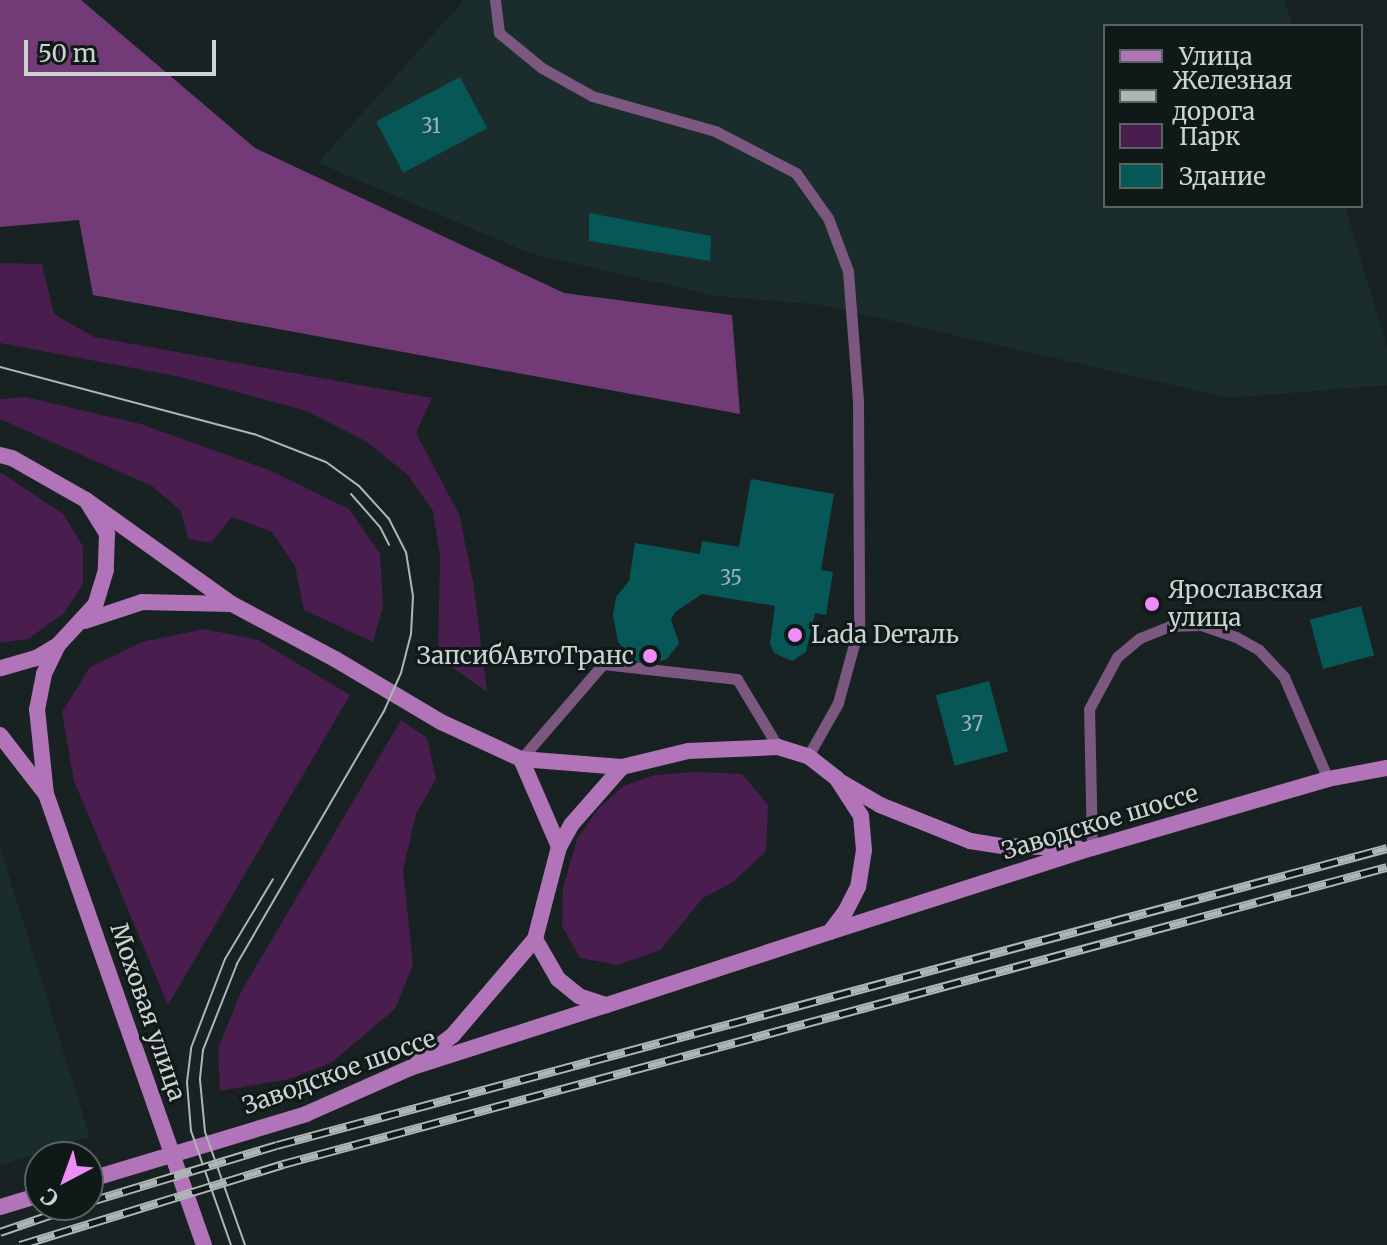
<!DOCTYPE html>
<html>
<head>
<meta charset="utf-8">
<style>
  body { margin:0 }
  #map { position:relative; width:1387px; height:1245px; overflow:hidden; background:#182222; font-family:Merriweather,serif }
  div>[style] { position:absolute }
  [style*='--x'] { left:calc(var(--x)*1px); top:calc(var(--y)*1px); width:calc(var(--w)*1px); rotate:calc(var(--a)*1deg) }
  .built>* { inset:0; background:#1a2c2b }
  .green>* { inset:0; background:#491d4e }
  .forest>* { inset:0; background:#723b78 }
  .building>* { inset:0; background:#075757; transform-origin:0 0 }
  .service>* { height:11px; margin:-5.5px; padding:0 5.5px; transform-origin:5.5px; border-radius:5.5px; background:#7c5780 }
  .secondary>* { height:16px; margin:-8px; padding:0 8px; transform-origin:8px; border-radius:8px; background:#b174b8 }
  .tram>* { height:2px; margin:-1px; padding:0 1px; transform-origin:1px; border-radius:1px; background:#aeb6b5 }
  .rail>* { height:9px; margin-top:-4.5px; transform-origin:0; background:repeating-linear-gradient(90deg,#0f1918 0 18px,#aeb6b5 0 36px); box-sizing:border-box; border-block:2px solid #aeb6b5 }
  .dots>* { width:22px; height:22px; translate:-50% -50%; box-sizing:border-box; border:4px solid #0f1918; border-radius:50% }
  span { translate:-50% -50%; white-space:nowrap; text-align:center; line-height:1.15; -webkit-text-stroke:6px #0f1918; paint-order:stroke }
  .number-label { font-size:20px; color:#9bb4b3 }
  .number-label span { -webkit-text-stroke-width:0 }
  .poi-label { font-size:24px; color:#ccd3d2 }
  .left { translate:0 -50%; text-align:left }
  .right { translate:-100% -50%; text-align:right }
  .street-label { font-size:24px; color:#ccd3d2 }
  .legend { position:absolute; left:1103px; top:24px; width:260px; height:184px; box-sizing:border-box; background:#0f1918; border:2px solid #5b6362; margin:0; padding:10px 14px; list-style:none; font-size:24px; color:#ccd3d2 }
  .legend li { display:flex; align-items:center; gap:16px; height:40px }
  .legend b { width:40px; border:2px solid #5b6362 }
  .north { position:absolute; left:24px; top:1141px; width:80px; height:80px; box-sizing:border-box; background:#0f1918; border:2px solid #5b6362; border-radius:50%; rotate:221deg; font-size:22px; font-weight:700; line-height:32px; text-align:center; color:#ccd3d2 }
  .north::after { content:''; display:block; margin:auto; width:28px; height:36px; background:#ee8cf8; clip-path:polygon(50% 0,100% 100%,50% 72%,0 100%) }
  .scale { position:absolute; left:24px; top:40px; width:192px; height:36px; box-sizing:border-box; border:4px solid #ccd3d2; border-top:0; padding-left:10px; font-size:24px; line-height:28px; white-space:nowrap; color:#ccd3d2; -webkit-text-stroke:6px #0f1918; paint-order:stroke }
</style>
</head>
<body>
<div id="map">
  <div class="built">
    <i style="clip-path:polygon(464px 0,1284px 0,1292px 26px,1105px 26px,1105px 206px,1345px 206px,1387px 347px,1387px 385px,1229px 398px,822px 305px,716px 296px,532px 254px,318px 163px)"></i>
    <i style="clip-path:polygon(0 847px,90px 1137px,0 1165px)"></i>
  </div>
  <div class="green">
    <i style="clip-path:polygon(0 263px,42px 264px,54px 314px,94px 337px,432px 398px,416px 433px,459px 514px,473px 581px,487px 692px,438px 657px,440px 556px,433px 511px,408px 475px,367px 442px,307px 411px,181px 377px,0 343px)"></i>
    <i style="clip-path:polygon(25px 397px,141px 424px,271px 471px,349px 509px,380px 554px,383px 606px,373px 642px,304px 610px,295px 566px,272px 532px,232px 517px,211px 543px,188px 539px,181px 511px,152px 486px,0 419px,0 399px)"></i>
    <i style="clip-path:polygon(0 472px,63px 514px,83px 546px,83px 584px,64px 613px,28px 639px,0 643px)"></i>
    <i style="clip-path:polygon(204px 629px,258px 640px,350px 695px,168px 1005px,74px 781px,62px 712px,90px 667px,142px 642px)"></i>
    <i style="clip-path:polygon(401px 720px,427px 738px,436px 779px,416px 814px,403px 870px,413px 965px,395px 1009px,331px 1063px,289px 1079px,220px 1091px,218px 1048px,241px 992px)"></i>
    <i style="clip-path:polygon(696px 772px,742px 774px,768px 805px,766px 851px,733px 882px,703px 898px,660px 950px,618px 965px,580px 958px,562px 926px,563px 888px,577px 839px,598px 809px,623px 786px,655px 775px)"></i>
  </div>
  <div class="forest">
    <i style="clip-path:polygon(0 0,81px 0,255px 148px,564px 293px,732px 315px,740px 414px,93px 295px,79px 220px,0 227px)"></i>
  </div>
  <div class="building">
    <i style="left:460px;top:77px;width:58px;height:95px;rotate:62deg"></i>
    <i style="clip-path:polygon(589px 213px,711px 236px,710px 261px,589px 241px)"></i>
    <i style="clip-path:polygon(751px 479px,834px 494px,821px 570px,833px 572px,826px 615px,815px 613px,806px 652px,792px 661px,774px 653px,770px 644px,775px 606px,702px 594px,675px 612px,671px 620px,679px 643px,667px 659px,646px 666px,634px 661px,618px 642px,613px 615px,616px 597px,629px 581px,635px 543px,700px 554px,702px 541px,739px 547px)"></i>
    <i style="left:1361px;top:606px;width:51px;height:53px;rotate:75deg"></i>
    <i style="left:989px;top:681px;width:73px;height:55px;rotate:75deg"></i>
  </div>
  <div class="service">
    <i style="--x:495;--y:0;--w:33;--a:83"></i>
    <i style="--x:499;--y:33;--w:55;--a:39.1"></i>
    <i style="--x:542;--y:68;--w:57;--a:29.2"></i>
    <i style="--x:592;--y:96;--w:128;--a:15.9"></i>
    <i style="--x:715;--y:131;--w:91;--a:27.4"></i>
    <i style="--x:796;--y:173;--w:55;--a:54.6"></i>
    <i style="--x:828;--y:218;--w:57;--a:69.3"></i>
    <i style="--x:848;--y:271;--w:130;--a:85.6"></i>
    <i style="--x:858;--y:401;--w:225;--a:89.7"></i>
    <i style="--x:859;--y:626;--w:80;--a:105.3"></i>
    <i style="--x:838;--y:703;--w:61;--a:119.5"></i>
    <i style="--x:521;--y:759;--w:125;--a:-49.2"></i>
    <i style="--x:603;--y:664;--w:135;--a:6.4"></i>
    <i style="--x:737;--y:679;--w:79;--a:58.9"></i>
    <i style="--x:1092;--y:848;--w:139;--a:-91.2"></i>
    <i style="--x:1089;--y:709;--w:59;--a:-61.7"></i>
    <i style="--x:1117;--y:657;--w:30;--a:-40"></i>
    <i style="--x:1140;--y:638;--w:32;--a:-22"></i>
    <i style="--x:1170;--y:626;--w:31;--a:-2"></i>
    <i style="--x:1201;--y:625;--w:37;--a:19"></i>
    <i style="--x:1236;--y:637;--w:26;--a:29"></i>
    <i style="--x:1259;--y:650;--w:37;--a:47"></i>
    <i style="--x:1284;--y:677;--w:111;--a:66.7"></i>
  </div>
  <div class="secondary">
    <i style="--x:0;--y:455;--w:12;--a:14"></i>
    <i style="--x:12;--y:458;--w:85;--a:29.6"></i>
    <i style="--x:86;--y:500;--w:40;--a:58"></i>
    <i style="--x:107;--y:534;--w:36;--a:92"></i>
    <i style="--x:106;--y:570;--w:37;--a:107"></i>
    <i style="--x:95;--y:605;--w:54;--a:132.8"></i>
    <i style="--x:58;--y:645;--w:26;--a:149"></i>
    <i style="--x:36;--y:658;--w:37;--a:164"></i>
    <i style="--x:86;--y:500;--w:179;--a:35.5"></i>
    <i style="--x:232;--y:604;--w:117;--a:28.1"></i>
    <i style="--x:335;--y:659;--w:123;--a:30.7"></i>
    <i style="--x:441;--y:722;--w:88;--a:24.8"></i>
    <i style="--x:521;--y:759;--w:101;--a:4.5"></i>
    <i style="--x:622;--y:767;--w:68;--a:-13.6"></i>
    <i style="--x:688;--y:751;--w:90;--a:-2.5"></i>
    <i style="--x:778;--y:747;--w:31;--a:17"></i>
    <i style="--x:808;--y:756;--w:37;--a:38"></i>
    <i style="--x:837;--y:779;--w:44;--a:57"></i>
    <i style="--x:861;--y:816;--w:34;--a:85"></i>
    <i style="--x:864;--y:850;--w:37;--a:99"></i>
    <i style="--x:858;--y:887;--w:28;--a:117"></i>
    <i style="--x:845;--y:912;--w:25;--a:127"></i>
    <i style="--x:830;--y:932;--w:236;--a:161.9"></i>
    <i style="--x:606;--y:1005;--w:28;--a:-162"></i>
    <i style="--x:579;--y:996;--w:27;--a:-141"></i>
    <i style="--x:558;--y:979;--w:46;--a:-119.9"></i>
    <i style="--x:535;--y:939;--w:95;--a:-75.4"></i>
    <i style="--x:559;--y:847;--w:25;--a:-61"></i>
    <i style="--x:571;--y:825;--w:77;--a:-48.7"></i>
    <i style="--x:85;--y:621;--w:60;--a:-18.4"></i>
    <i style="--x:142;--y:602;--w:89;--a:1.3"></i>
    <i style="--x:58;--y:645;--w:32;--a:116"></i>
    <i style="--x:44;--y:674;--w:36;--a:101"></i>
    <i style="--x:37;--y:709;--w:85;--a:84"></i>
    <i style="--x:46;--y:794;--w:478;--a:70.7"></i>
    <i style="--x:0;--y:735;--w:73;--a:52.2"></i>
    <i style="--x:521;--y:759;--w:96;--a:66.6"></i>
    <i style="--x:839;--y:781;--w:48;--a:30.3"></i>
    <i style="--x:880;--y:805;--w:97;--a:21.8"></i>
    <i style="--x:970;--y:841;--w:33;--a:9"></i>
    <i style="--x:1003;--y:846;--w:75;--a:1.5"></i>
    <i style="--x:830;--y:932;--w:275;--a:-17.8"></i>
    <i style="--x:1092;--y:848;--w:246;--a:-16.3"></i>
    <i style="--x:1328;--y:779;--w:60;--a:-10.6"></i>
    <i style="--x:418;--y:1062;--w:44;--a:-37.6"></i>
    <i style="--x:453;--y:1035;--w:126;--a:-49.5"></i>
    <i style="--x:88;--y:1180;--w:228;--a:-16.8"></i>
    <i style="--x:306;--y:1114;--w:114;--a:-23.9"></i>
    <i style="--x:410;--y:1068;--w:206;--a:-17.8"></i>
    <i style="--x:0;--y:1207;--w:42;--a:-16.7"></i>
  </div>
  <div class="tram">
    <i style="--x:0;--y:367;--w:263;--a:14.8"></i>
    <i style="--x:254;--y:434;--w:77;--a:21.3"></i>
    <i style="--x:326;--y:462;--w:41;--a:36"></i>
    <i style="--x:359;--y:486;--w:45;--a:47.7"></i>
    <i style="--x:389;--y:519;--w:37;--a:63"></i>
    <i style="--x:406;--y:552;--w:45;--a:81"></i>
    <i style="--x:413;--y:596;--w:38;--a:93"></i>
    <i style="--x:411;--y:634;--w:40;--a:104.4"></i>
    <i style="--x:401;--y:673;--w:42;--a:114.1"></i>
    <i style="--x:384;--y:711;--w:293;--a:120.2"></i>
    <i style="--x:237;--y:964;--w:92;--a:111.6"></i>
    <i style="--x:203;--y:1050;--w:30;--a:96"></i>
    <i style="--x:200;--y:1080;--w:52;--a:84.5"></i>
    <i style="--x:205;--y:1132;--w:120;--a:70.5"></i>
    <i style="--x:351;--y:494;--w:44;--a:48.7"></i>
    <i style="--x:380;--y:527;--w:20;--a:63"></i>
    <i style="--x:231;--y:1245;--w:121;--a:-109.3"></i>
    <i style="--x:191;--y:1131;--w:49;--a:-94.7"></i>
    <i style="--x:187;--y:1082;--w:34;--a:-83"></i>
    <i style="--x:191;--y:1048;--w:95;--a:-69.1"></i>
    <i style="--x:225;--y:959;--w:93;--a:-59"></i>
  </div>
  <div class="rail">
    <i style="--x:88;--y:1202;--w:197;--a:-16.8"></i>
    <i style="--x:277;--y:1145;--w:1149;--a:-14.98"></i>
    <i style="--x:0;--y:1232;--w:83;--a:-18.9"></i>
    <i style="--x:20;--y:1245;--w:275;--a:-17.1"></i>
    <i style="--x:283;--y:1164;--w:1143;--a:-15.06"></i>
  </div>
  <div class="dots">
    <i style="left:1152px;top:604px;background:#ee8cf8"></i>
    <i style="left:795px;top:635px;background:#ee8cf8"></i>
    <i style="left:650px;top:656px;background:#ee8cf8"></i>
  </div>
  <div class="number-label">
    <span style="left:431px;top:125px">31</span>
    <span style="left:731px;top:577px">35</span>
    <span style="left:972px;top:723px">37</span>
  </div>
  <div class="poi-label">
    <span class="left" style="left:1168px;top:604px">Ярославская<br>улица</span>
    <span class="left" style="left:811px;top:635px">Lada Dеталь</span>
    <span class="right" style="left:634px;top:656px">ЗапсибАвтоТранс</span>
  </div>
  <div class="street-label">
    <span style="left:1100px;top:822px;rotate:-17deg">Заводское шоссе</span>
    <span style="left:148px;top:1012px;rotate:71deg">Моховая улица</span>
    <span style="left:339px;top:1072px;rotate:-20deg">Заводское шоссе</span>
  </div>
  <ul class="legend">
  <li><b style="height:10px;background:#b174b8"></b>Улица</li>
  <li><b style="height:10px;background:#aeb6b5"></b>Железная дорога</li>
  <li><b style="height:22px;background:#491d4e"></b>Парк</li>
  <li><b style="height:22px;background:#075757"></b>Здание</li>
  </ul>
  <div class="north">С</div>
  <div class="scale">50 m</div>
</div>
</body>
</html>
